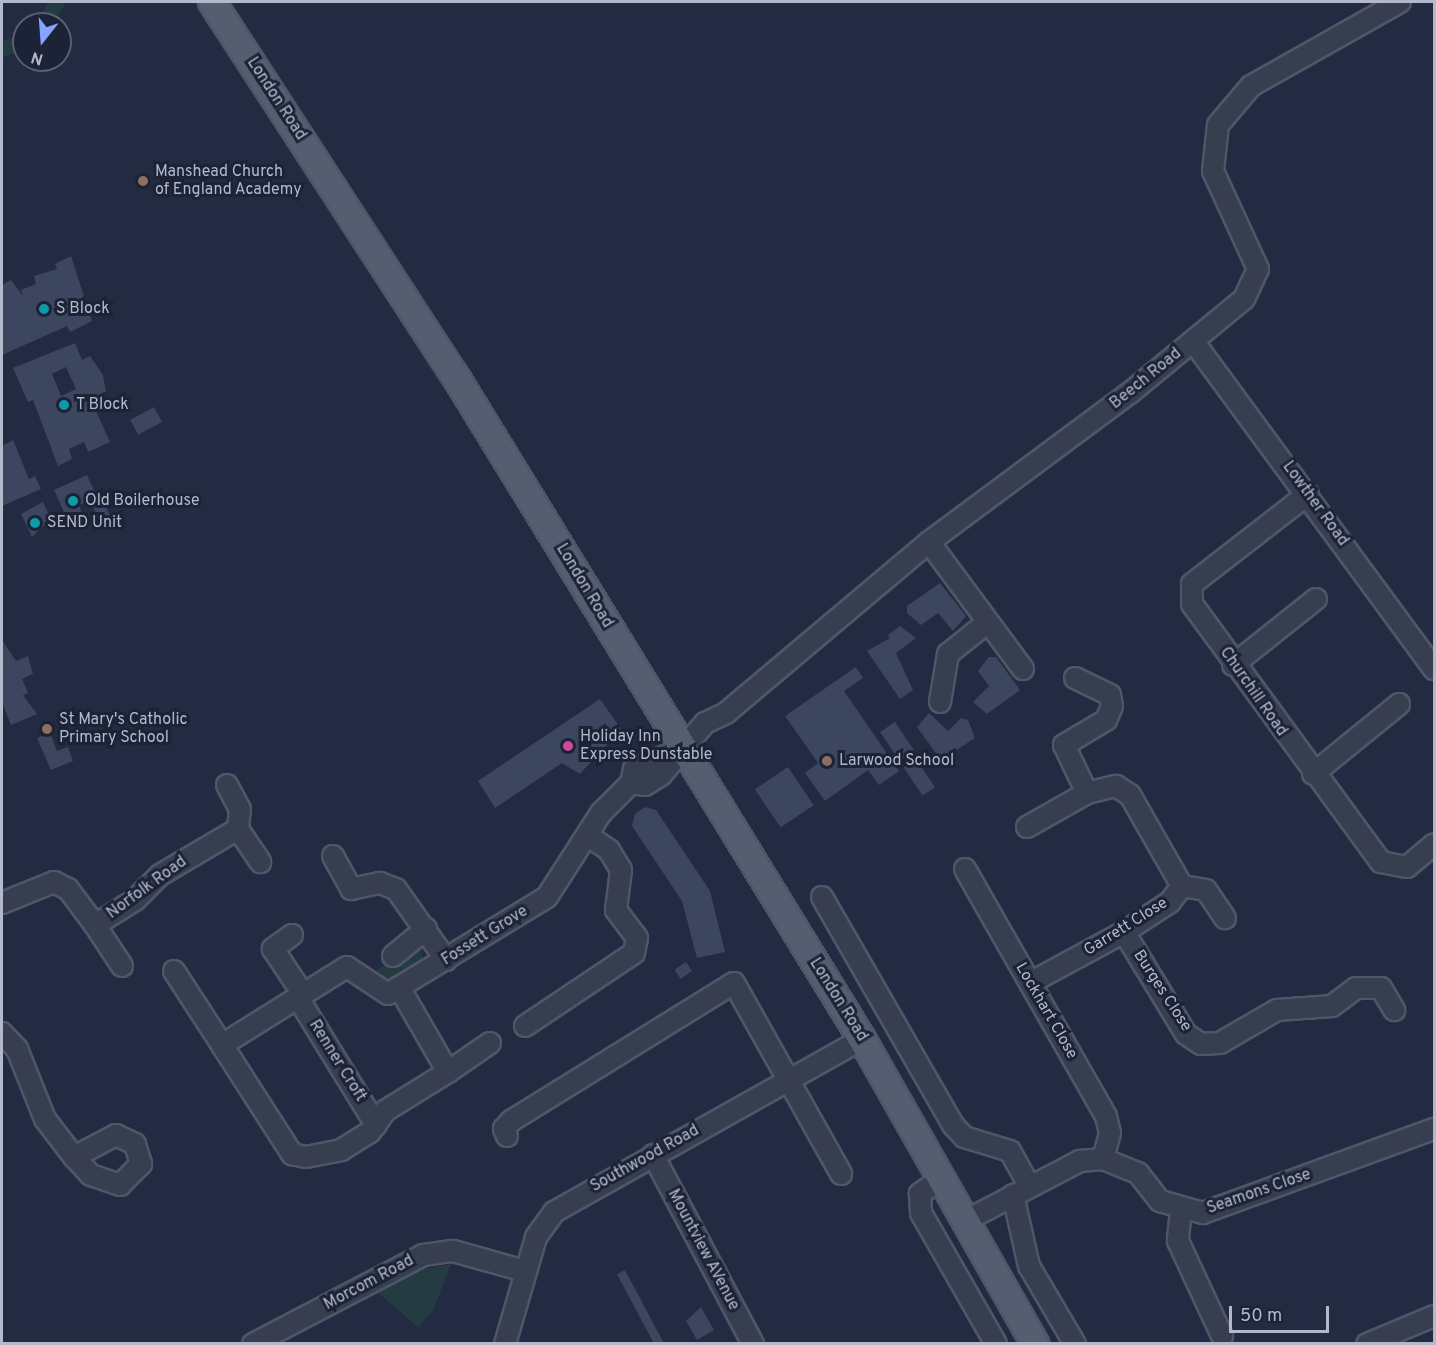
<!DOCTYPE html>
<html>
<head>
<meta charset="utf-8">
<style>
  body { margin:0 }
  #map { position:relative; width:1436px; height:1345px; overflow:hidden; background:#222b41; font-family:Overpass,sans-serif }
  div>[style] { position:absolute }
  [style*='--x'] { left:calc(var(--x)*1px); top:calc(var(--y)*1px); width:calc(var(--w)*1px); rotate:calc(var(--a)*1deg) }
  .green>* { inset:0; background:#253b42 }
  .building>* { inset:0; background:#3c465e; transform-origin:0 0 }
  .roads { filter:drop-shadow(2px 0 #4f5668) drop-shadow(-2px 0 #4f5668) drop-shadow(0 2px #4f5668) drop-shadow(0 -2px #4f5668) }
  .minor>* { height:20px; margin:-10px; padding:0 10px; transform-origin:10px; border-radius:10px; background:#373e50 }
  .major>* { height:26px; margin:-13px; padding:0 13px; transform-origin:13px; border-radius:13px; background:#555d71 }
  .dots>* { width:16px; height:16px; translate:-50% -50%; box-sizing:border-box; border:3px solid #1c2336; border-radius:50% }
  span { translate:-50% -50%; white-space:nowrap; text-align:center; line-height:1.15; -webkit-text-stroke:6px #1c2336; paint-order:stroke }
  .street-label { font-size:16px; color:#b3b9cb }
  .poi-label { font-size:16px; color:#b3b9cb }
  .left { translate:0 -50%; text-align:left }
  .frame { position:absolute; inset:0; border:3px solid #b3b9cb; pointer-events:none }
  .north { position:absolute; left:12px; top:12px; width:60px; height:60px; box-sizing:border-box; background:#1c2336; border:2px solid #585f72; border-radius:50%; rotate:197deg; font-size:16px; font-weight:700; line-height:24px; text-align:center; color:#b3b9cb }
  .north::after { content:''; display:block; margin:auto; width:21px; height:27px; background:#84a4ff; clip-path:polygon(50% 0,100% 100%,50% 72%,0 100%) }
  .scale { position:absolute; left:1229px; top:1306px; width:100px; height:27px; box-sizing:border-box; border:3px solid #b3b9cb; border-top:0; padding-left:8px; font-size:18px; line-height:21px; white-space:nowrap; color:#b3b9cb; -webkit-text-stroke:4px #1c2336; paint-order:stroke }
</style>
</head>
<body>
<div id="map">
  <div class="green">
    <i style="clip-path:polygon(49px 2px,66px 2px,53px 24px,34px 24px)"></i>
    <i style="clip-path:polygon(24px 32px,24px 49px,2px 58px,2px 42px)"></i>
    <i style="clip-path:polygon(420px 945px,423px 959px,382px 985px,371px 973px)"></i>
    <i style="clip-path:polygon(451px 1264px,433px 1311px,418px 1327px,378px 1293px,419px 1270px)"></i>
  </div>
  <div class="building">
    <i style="clip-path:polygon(71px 256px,92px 321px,70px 332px,67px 326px,2px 355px,2px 285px,11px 280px,23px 296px,21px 290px,36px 284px,34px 276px,57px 269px,55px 264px)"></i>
    <i style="clip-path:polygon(evenodd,75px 343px,82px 360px,90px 356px,103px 375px,106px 392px,90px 398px,110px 442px,88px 452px,84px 442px,69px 449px,72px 459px,58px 466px,33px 400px,28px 402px,13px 368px,75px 343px,66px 367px,76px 389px,61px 396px,52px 374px,66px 367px)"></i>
    <i style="left:154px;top:407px;width:17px;height:27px;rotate:62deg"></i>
    <i style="clip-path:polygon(13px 440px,29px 479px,35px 476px,41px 489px,2px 506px,2px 446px)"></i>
    <i style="clip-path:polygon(87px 475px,97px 497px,79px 505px,82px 515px,68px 521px,54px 490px)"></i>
    <i style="left:103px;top:500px;width:20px;height:12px;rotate:66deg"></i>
    <i style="clip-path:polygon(43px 502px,51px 519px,32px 537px,21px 514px)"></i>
    <i style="clip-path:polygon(940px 583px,966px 616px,953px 631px,938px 613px,921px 625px,907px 613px,907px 606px)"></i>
    <i style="clip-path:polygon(900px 626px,916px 638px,896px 653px,913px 690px,900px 699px,867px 651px,890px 638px,888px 635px)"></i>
    <i style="clip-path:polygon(2px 640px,16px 661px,28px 656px,33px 674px,22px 679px,28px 693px,23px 695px,37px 714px,11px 725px,2px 702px)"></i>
    <i style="clip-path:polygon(989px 657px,996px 657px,1020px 690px,987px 714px,973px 702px,989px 686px,978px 671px)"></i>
    <i style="clip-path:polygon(856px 667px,863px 678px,844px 691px,899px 771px,879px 785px,868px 770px,825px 801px,805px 773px,818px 763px,785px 716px)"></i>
    <i style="clip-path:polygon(600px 699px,621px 729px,580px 774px,562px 763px,495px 808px,478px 781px)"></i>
    <i style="clip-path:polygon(929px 713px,948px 731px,961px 718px,968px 720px,975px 738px,941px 760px,917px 727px)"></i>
    <i style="left:895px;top:722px;width:34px;height:18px;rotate:56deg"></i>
    <i style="clip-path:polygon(50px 733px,57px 751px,68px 747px,73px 761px,51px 770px,37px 738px)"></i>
    <i style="left:916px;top:759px;width:34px;height:15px;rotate:56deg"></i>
    <i style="left:788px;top:767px;width:46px;height:40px;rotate:56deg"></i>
    <i style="clip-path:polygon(645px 807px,656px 810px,710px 891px,725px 952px,697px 958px,682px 901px,632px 826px,635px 814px)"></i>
    <i style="left:686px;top:962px;width:11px;height:14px;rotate:56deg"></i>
    <i style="left:625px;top:1270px;width:84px;height:9px;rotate:62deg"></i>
    <i style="clip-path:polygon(701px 1307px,714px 1330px,697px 1340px,686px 1321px)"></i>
  </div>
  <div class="roads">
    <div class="minor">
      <i style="--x:1193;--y:341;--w:407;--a:53.7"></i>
      <i style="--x:1308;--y:494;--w:147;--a:142.2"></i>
      <i style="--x:1192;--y:584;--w:20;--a:90"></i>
      <i style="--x:1192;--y:604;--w:320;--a:53.8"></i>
      <i style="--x:1381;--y:862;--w:26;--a:11"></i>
      <i style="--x:1407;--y:867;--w:35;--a:-40"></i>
      <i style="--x:929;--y:542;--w:158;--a:53.5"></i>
      <i style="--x:1233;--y:665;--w:106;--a:-38.5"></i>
      <i style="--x:1075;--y:678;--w:39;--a:26"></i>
      <i style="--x:1110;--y:695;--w:11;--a:80"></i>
      <i style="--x:1112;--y:706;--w:15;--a:113"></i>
      <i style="--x:1106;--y:720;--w:49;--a:149.2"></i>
      <i style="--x:1064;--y:745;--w:53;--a:64.4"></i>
      <i style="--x:940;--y:702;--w:49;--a:-80.5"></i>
      <i style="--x:948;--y:654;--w:51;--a:-38.7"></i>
      <i style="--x:1313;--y:774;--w:111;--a:-39.1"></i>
      <i style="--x:631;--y:783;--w:14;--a:8"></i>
      <i style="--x:645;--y:785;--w:19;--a:-32"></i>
      <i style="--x:661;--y:775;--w:68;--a:-49.8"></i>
      <i style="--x:705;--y:723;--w:23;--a:-25"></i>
      <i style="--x:726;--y:713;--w:265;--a:-40.1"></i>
      <i style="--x:929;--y:542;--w:252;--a:-36.6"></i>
      <i style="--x:1131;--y:392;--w:146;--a:-39.5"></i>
      <i style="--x:1244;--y:299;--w:33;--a:-65"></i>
      <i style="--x:1258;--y:269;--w:108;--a:-114.7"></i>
      <i style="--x:1213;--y:171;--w:46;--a:-83.8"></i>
      <i style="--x:1218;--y:125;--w:51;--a:-49.8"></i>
      <i style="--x:1251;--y:86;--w:171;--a:-29.4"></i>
      <i style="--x:227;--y:785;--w:27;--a:62"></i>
      <i style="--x:240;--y:809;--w:20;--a:96"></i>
      <i style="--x:238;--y:829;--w:40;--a:56"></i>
      <i style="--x:1027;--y:827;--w:69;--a:-29.5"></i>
      <i style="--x:1087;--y:793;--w:30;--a:-14"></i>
      <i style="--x:1116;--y:786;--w:17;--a:33"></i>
      <i style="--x:1130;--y:795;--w:105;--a:60.3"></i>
      <i style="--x:1182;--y:886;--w:20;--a:127"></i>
      <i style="--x:1170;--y:902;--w:55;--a:146.9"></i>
      <i style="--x:1124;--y:932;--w:107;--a:151.5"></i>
      <i style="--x:333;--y:856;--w:38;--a:61"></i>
      <i style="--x:351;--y:889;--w:30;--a:-12"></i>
      <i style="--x:380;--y:883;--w:17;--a:21"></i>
      <i style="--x:396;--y:889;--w:87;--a:54.8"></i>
      <i style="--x:965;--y:869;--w:284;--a:60.3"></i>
      <i style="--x:1106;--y:1116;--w:17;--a:77"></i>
      <i style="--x:1110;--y:1133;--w:27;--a:105"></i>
      <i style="--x:1182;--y:886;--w:24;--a:9"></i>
      <i style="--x:1206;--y:890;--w:34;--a:56"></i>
      <i style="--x:822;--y:897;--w:263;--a:60.1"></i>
      <i style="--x:953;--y:1125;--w:16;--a:47"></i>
      <i style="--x:964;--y:1137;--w:48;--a:16.9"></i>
      <i style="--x:1010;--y:1151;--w:39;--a:61"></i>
      <i style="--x:2;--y:903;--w:56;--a:-22"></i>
      <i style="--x:54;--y:882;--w:16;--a:27"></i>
      <i style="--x:68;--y:889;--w:45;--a:53.1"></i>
      <i style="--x:95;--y:925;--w:47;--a:-32"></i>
      <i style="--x:135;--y:900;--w:35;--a:-45"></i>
      <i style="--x:160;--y:875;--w:91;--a:-30.5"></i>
      <i style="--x:95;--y:925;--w:49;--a:56.6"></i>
      <i style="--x:1124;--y:932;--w:119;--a:58.7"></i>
      <i style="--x:1186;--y:1034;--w:18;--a:34"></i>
      <i style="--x:1201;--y:1044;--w:19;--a:-3"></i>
      <i style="--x:1220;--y:1043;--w:66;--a:-30.1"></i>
      <i style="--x:1277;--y:1010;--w:55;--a:-4.2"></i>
      <i style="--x:1332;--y:1006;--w:30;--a:-37"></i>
      <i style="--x:1356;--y:988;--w:25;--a:0"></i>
      <i style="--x:1381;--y:988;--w:26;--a:59"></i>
      <i style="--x:292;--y:935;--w:24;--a:144"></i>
      <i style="--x:273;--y:949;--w:54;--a:56.3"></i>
      <i style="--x:393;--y:956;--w:43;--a:-39.3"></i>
      <i style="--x:174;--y:971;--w:88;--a:57"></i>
      <i style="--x:222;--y:1045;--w:147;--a:-32"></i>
      <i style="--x:347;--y:967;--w:49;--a:33.4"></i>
      <i style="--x:388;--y:994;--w:186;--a:-31.4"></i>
      <i style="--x:547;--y:897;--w:100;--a:-57.3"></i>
      <i style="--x:601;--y:813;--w:42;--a:-45"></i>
      <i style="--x:631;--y:783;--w:14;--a:-78"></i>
      <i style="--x:634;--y:769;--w:52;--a:-22.6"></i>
      <i style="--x:298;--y:998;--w:149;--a:58.4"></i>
      <i style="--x:525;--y:1026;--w:131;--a:-33.8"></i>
      <i style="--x:634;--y:953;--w:15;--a:-79"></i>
      <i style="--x:637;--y:938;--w:35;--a:-127"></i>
      <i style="--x:616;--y:910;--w:40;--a:-82.9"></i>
      <i style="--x:621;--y:870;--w:23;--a:-121"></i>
      <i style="--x:609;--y:850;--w:25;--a:-146"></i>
      <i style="--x:2;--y:1033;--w:22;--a:47"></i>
      <i style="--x:17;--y:1049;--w:75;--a:68.2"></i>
      <i style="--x:45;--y:1119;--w:48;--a:52.7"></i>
      <i style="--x:74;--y:1157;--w:25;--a:47"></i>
      <i style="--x:91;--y:1175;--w:31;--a:19"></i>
      <i style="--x:120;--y:1185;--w:30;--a:-45"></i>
      <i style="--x:141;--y:1164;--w:21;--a:-107"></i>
      <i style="--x:135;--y:1144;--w:21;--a:-155"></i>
      <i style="--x:116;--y:1135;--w:47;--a:152.4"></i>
      <i style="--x:222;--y:1045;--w:130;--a:57.3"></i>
      <i style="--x:292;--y:1154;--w:14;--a:12"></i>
      <i style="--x:306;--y:1157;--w:36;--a:-11"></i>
      <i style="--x:341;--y:1150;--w:34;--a:-32"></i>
      <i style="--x:370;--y:1132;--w:26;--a:-54"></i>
      <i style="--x:385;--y:1111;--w:74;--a:-31.8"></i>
      <i style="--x:448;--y:1072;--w:98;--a:-120"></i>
      <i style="--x:448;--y:1072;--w:51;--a:-34.6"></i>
      <i style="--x:507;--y:1136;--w:8;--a:-113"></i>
      <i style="--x:504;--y:1129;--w:11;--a:-49"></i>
      <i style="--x:511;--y:1121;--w:262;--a:-31.8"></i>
      <i style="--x:734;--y:983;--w:219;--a:60.7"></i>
      <i style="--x:653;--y:1155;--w:214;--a:62.1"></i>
      <i style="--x:939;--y:1180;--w:24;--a:144"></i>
      <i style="--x:920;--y:1194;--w:19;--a:87"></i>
      <i style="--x:921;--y:1213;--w:151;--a:60.2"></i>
      <i style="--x:1013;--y:1195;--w:73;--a:77.3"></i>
      <i style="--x:1029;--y:1266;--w:91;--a:59.5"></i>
      <i style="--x:1181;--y:1210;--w:31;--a:96"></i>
      <i style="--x:1178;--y:1241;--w:105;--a:65.1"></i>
      <i style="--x:965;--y:1221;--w:130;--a:-27.6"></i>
      <i style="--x:1080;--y:1161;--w:23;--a:-5"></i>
      <i style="--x:1103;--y:1159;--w:38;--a:22"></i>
      <i style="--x:1138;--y:1173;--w:36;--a:52"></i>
      <i style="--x:1160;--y:1201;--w:45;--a:15.6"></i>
      <i style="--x:1203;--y:1213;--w:246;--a:-20"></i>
      <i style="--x:253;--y:1344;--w:192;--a:-27.6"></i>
      <i style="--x:423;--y:1255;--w:30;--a:-8"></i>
      <i style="--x:453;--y:1251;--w:75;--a:15.5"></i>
      <i style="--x:505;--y:1344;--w:111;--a:-73.8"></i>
      <i style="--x:536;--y:1237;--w:31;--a:-54"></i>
      <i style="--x:554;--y:1212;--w:353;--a:-29.3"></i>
      <i style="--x:1367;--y:1344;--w:73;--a:-22.7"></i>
    </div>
    <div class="major">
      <i style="--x:212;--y:2;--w:444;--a:57"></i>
      <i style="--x:454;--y:374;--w:780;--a:58.47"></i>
      <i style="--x:862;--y:1039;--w:351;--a:60.4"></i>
    </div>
  </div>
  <div class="dots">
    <i style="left:143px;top:181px;background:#8d6e63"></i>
    <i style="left:44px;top:309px;background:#0f9aa8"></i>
    <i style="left:64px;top:405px;background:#0f9aa8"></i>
    <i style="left:73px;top:501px;background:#0f9aa8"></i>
    <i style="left:35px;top:523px;background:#0f9aa8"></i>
    <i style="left:47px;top:729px;background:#8d6e63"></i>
    <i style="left:568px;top:746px;background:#d1479c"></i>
    <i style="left:827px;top:761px;background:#8d6e63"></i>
  </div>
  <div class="street-label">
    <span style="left:276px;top:99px;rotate:57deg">London Road</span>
    <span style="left:1146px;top:379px;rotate:-39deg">Beech Road</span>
    <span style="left:1315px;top:504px;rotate:54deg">Lowther Road</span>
    <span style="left:584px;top:586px;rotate:59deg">London Road</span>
    <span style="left:1253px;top:692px;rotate:55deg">Churchill Road</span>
    <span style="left:147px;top:888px;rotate:-36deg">Norfolk Road</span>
    <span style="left:1126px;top:927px;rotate:-32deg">Garrett Close</span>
    <span style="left:485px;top:936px;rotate:-32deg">Fossett Grove</span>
    <span style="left:1162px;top:991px;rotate:57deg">Burges Close</span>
    <span style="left:838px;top:1000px;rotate:58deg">London Road</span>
    <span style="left:1046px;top:1011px;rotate:60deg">Lockhart Close</span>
    <span style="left:337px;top:1061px;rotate:58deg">Renner Croft</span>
    <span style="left:645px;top:1159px;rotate:-29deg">Southwood Road</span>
    <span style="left:1259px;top:1192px;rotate:-19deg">Seamons Close</span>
    <span style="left:703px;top:1250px;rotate:62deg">Mountview AVenue</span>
    <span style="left:369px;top:1283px;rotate:-28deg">Morcom Road</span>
  </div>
  <div class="poi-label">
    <span class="left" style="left:155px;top:181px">Manshead Church<br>of England Academy</span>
    <span class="left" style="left:56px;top:309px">S Block</span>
    <span class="left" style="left:76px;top:405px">T Block</span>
    <span class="left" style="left:85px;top:501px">Old Boilerhouse</span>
    <span class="left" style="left:47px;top:523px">SEND Unit</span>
    <span class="left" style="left:59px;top:729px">St Mary's Catholic<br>Primary School</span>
    <span class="left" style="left:580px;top:746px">Holiday Inn<br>Express Dunstable</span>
    <span class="left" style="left:839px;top:761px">Larwood School</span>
  </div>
  <div class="frame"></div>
  <div class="north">N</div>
  <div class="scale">50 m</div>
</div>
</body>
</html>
